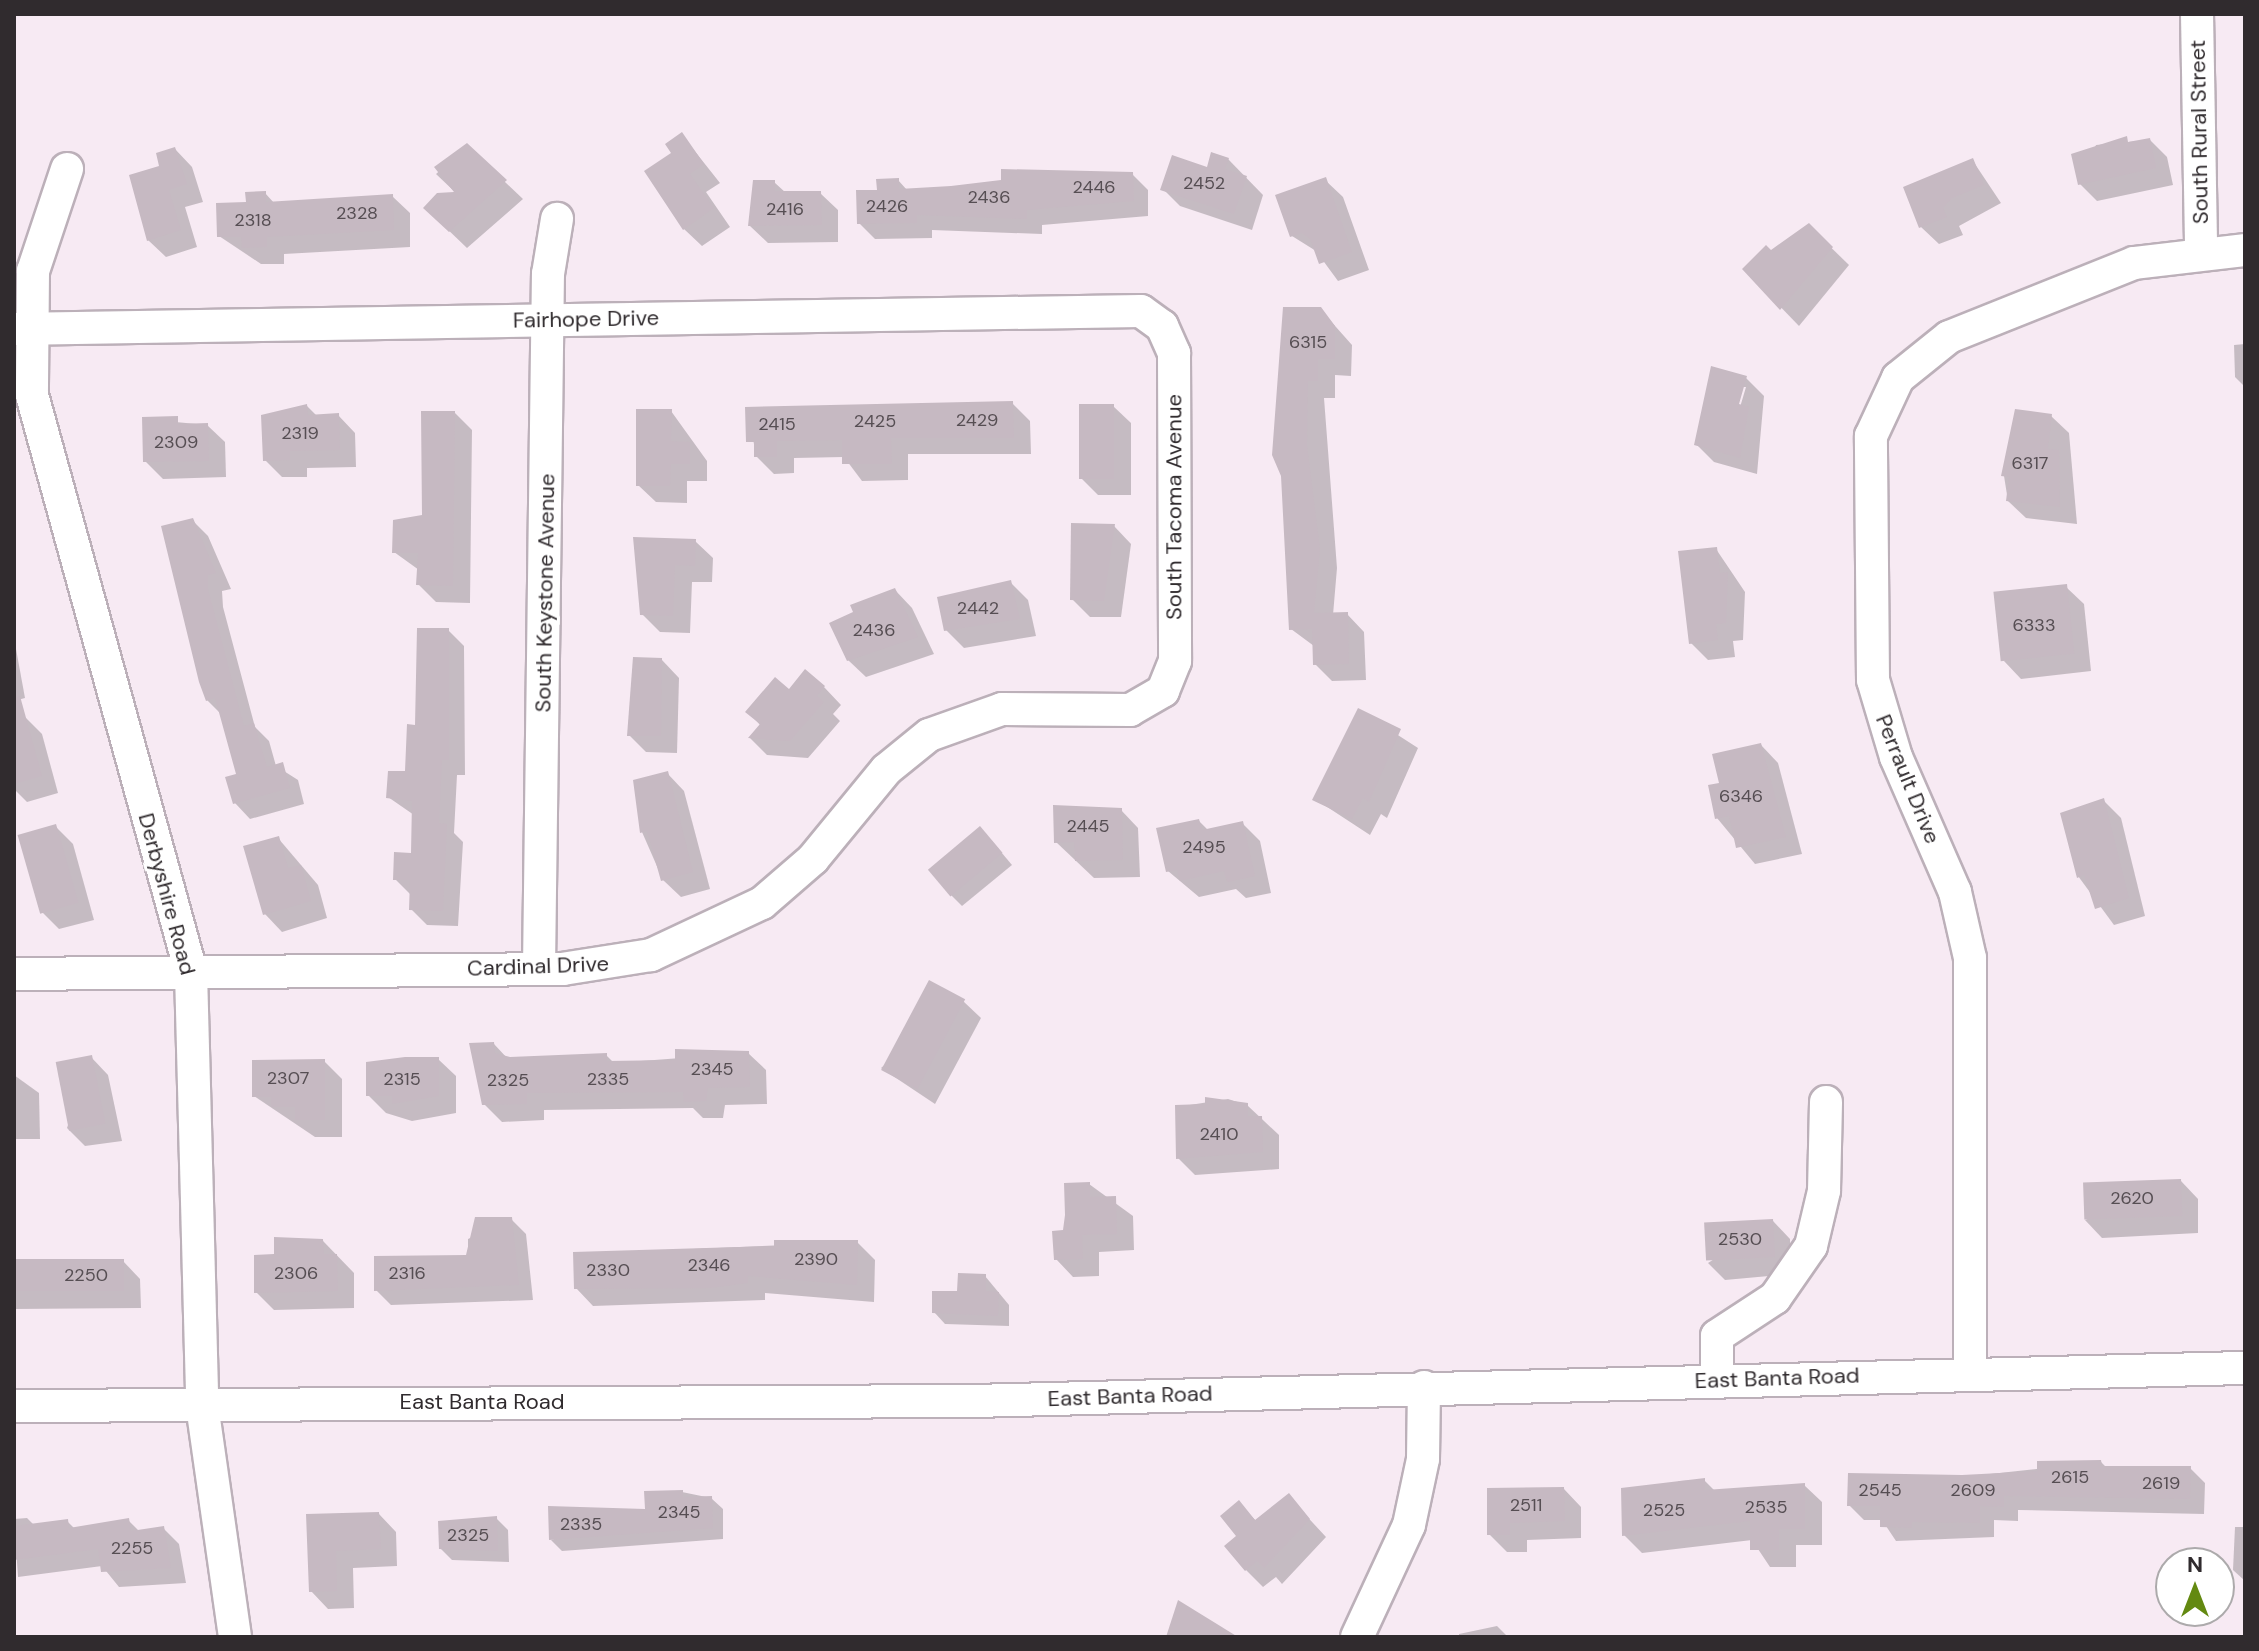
<!DOCTYPE html>
<html>
<head>
<meta charset="utf-8">
<style>
  body { margin:0 }
  #map { position:relative; width:2259px; height:1651px; overflow:hidden; background:#f7eaf3; font-family:"DM Sans",sans-serif }
  div>[style] { position:absolute }
  [style*='--x'] { left:calc(var(--x)*1px); top:calc(var(--y)*1px); width:calc(var(--w)*1px); rotate:calc(var(--a)*1deg) }
  .shadow>* { inset:0; background:#0003 }
  .building>* { inset:0; background:#c6b9c2; transform-origin:0 0 }
  .roads { filter:drop-shadow(2px 0 #bcb0b9) drop-shadow(-2px 0 #bcb0b9) drop-shadow(0 2px #bcb0b9) drop-shadow(0 -2px #bcb0b9) }
  .minor>* { height:32px; margin:-16px; padding:0 16px; transform-origin:16px; border-radius:16px; background:#fff }
  span { translate:-50% -50%; white-space:nowrap; text-align:center; line-height:1.15; -webkit-text-stroke:6px #fff; paint-order:stroke }
  .number-label { font-size:18px; color:#564e53 }
  .number-label span { -webkit-text-stroke-width:0 }
  .street-label { font-size:22px; color:#302b2e }
  .frame { position:absolute; inset:0; border:16px solid #302b2e; pointer-events:none }
  .north { position:absolute; left:2155px; top:1547px; width:80px; height:80px; box-sizing:border-box; background:#fff; border:2px solid #acaaab; border-radius:50%; rotate:0deg; font-size:22px; font-weight:700; line-height:32px; text-align:center; color:#302b2e }
  .north::after { content:''; display:block; margin:auto; width:28px; height:36px; background:#638911; clip-path:polygon(50% 0,100% 100%,50% 72%,0 100%) }
</style>
</head>
<body>
<div id="map">
  <div class="shadow">
    <i style="clip-path:polygon(682px 135px,720px 183px,706px 192px,730px 227px,702px 246px,684px 229px,673px 153px)"></i>
    <i style="clip-path:polygon(2150px 140px,2167px 157px,2173px 185px,2097px 201px,2080px 184px,2096px 145px)"></i>
    <i style="clip-path:polygon(467px 146px,523px 199px,467px 248px,443px 225px,457px 194px,436px 174px)"></i>
    <i style="clip-path:polygon(175px 149px,192px 167px,203px 202px,185px 207px,197px 247px,166px 257px,148px 240px,162px 167px)"></i>
    <i style="clip-path:polygon(1228px 159px,1263px 195px,1252px 230px,1180px 206px,1163px 189px)"></i>
    <i style="clip-path:polygon(1973px 161px,2001px 203px,1959px 226px,1963px 235px,1939px 244px,1921px 227px)"></i>
    <i style="clip-path:polygon(1132px 174px,1148px 190px,1148px 216px,1042px 225px,1042px 234px,932px 230px,932px 238px,875px 239px,859px 223px,879px 191px,898px 180px,907px 190px)"></i>
    <i style="clip-path:polygon(1325px 180px,1343px 197px,1369px 270px,1338px 281px,1316px 251px,1292px 236px)"></i>
    <i style="clip-path:polygon(774px 182px,786px 193px,820px 193px,838px 210px,838px 242px,768px 243px,750px 226px)"></i>
    <i style="clip-path:polygon(265px 193px,275px 204px,392px 196px,410px 213px,410px 247px,284px 254px,284px 264px,261px 264px,219px 236px)"></i>
    <i style="clip-path:polygon(1809px 226px,1849px 265px,1799px 326px,1744px 269px)"></i>
    <i style="clip-path:polygon(1320px 309px,1352px 345px,1351px 376px,1335px 375px,1335px 398px,1324px 398px,1337px 568px,1333px 615px,1347px 614px,1364px 632px,1366px 680px,1332px 681px,1315px 664px,1314px 646px,1291px 629px,1283px 476px)"></i>
    <i style="clip-path:polygon(2245px 344px,2245px 387px,2235px 377px,2234px 345px)"></i>
    <i style="clip-path:polygon(evenodd,1746px 378px,1764px 396px,1757px 474px,1714px 462px,1696px 444px,1746px 378px,1742px 387px,1746px 387px,1738px 414px,1734px 413px,1742px 387px)"></i>
    <i style="clip-path:polygon(1012px 403px,1030px 421px,1031px 454px,908px 454px,908px 480px,862px 481px,844px 457px,794px 458px,794px 473px,774px 474px,756px 456px,748px 409px)"></i>
    <i style="clip-path:polygon(307px 406px,317px 416px,338px 415px,355px 433px,356px 467px,307px 468px,307px 477px,282px 477px,265px 460px)"></i>
    <i style="clip-path:polygon(1113px 406px,1131px 423px,1131px 495px,1098px 495px,1081px 478px)"></i>
    <i style="clip-path:polygon(671px 411px,707px 461px,707px 481px,687px 481px,687px 503px,656px 502px,638px 485px)"></i>
    <i style="clip-path:polygon(455px 413px,472px 430px,470px 603px,436px 602px,418px 584px,419px 570px,394px 552px,424px 517px)"></i>
    <i style="clip-path:polygon(2051px 416px,2069px 433px,2077px 524px,2026px 518px,2008px 501px,2004px 476px)"></i>
    <i style="clip-path:polygon(144px 419px,207px 425px,225px 442px,226px 477px,163px 479px,145px 461px)"></i>
    <i style="clip-path:polygon(192px 520px,208px 536px,231px 589px,222px 591px,223px 607px,255px 727px,269px 741px,276px 766px,298px 780px,304px 804px,250px 819px,235px 803px,239px 775px,221px 714px,207px 700px)"></i>
    <i style="clip-path:polygon(1114px 526px,1131px 544px,1121px 617px,1090px 617px,1072px 599px)"></i>
    <i style="clip-path:polygon(635px 539px,695px 541px,713px 558px,712px 582px,692px 582px,690px 633px,660px 632px,642px 614px)"></i>
    <i style="clip-path:polygon(1716px 549px,1745px 592px,1743px 640px,1733px 641px,1735px 657px,1708px 660px,1691px 643px)"></i>
    <i style="clip-path:polygon(1010px 582px,1028px 600px,1036px 636px,964px 648px,946px 630px)"></i>
    <i style="clip-path:polygon(2066px 587px,2084px 604px,2091px 671px,2021px 679px,2004px 661px)"></i>
    <i style="clip-path:polygon(895px 590px,912px 608px,934px 654px,866px 677px,848px 660px)"></i>
    <i style="clip-path:polygon(448px 630px,464px 646px,465px 775px,457px 775px,454px 833px,463px 842px,458px 926px,427px 925px,411px 909px,411px 895px,395px 879px,413px 855px,414px 815px,388px 797px,407px 773px)"></i>
    <i style="clip-path:polygon(14px 638px,25px 698px,14px 701px)"></i>
    <i style="clip-path:polygon(662px 660px,679px 678px,677px 753px,646px 752px,629px 735px)"></i>
    <i style="clip-path:polygon(824px 687px,841px 705px,833px 714px,840px 721px,808px 758px,767px 755px,750px 738px,761px 726px,748px 712px,789px 692px)"></i>
    <i style="clip-path:polygon(1359px 710px,1418px 748px,1387px 818px,1381px 814px,1370px 835px,1315px 799px)"></i>
    <i style="clip-path:polygon(24px 716px,42px 734px,58px 793px,27px 802px,14px 789px,14px 719px)"></i>
    <i style="clip-path:polygon(1761px 745px,1778px 763px,1802px 854px,1755px 864px,1717px 818px,1721px 784px)"></i>
    <i style="clip-path:polygon(667px 773px,684px 791px,710px 889px,681px 897px,663px 880px,642px 832px)"></i>
    <i style="clip-path:polygon(2104px 801px,2121px 818px,2145px 916px,2114px 925px,2078px 876px)"></i>
    <i style="clip-path:polygon(1121px 810px,1138px 828px,1140px 877px,1094px 878px,1056px 842px)"></i>
    <i style="clip-path:polygon(1199px 821px,1209px 831px,1242px 823px,1260px 841px,1271px 893px,1246px 898px,1236px 889px,1199px 897px,1168px 871px)"></i>
    <i style="clip-path:polygon(55px 826px,73px 844px,94px 920px,59px 929px,42px 912px)"></i>
    <i style="clip-path:polygon(278px 838px,318px 885px,327px 918px,282px 932px,265px 914px)"></i>
    <i style="clip-path:polygon(991px 840px,1012px 865px,962px 906px,951px 895px)"></i>
    <i style="clip-path:polygon(963px 1001px,981px 1018px,935px 1104px,881px 1068px)"></i>
    <i style="clip-path:polygon(494px 1044px,508px 1059px,606px 1055px,614px 1063px,748px 1053px,766px 1070px,767px 1104px,725px 1105px,723px 1118px,703px 1118px,693px 1108px,544px 1110px,544px 1120px,502px 1122px,484px 1104px)"></i>
    <i style="clip-path:polygon(91px 1057px,108px 1075px,122px 1141px,85px 1146px,67px 1128px)"></i>
    <i style="clip-path:polygon(438px 1059px,456px 1076px,456px 1113px,412px 1121px,386px 1113px,368px 1095px)"></i>
    <i style="clip-path:polygon(324px 1061px,342px 1079px,342px 1137px,315px 1137px,254px 1096px)"></i>
    <i style="clip-path:polygon(14px 1075px,39px 1093px,40px 1139px,14px 1139px)"></i>
    <i style="clip-path:polygon(1228px 1099px,1247px 1105px,1279px 1135px,1279px 1169px,1195px 1175px,1178px 1158px,1177px 1107px)"></i>
    <i style="clip-path:polygon(2181px 1181px,2198px 1199px,2198px 1233px,2102px 1238px,2085px 1220px)"></i>
    <i style="clip-path:polygon(1089px 1184px,1133px 1216px,1134px 1250px,1099px 1252px,1099px 1276px,1073px 1277px,1056px 1259px)"></i>
    <i style="clip-path:polygon(511px 1219px,526px 1234px,533px 1300px,391px 1305px,376px 1290px,468px 1257px,468px 1239px)"></i>
    <i style="clip-path:polygon(1773px 1221px,1790px 1239px,1791px 1274px,1725px 1280px,1708px 1263px)"></i>
    <i style="clip-path:polygon(323px 1241px,354px 1273px,354px 1308px,274px 1310px,256px 1292px,276px 1256px)"></i>
    <i style="clip-path:polygon(857px 1242px,875px 1260px,874px 1302px,765px 1293px,765px 1300px,593px 1306px,576px 1288px,575px 1254px)"></i>
    <i style="clip-path:polygon(14px 1261px,123px 1261px,140px 1279px,141px 1308px,14px 1309px)"></i>
    <i style="clip-path:polygon(985px 1276px,1009px 1305px,1009px 1326px,945px 1324px,934px 1312px)"></i>
    <i style="clip-path:polygon(2101px 1462px,2107px 1468px,2190px 1468px,2205px 1483px,2204px 1514px,2018px 1510px,2018px 1521px,1994px 1520px,1994px 1537px,1896px 1541px,1882px 1520px,1864px 1520px,1849px 1505px,1962px 1477px)"></i>
    <i style="clip-path:polygon(1704px 1480px,1715px 1491px,1804px 1485px,1822px 1502px,1822px 1545px,1796px 1545px,1796px 1567px,1770px 1567px,1752px 1540px,1642px 1553px,1624px 1535px,1679px 1481px)"></i>
    <i style="clip-path:polygon(1564px 1489px,1581px 1507px,1581px 1538px,1527px 1540px,1527px 1552px,1507px 1552px,1489px 1534px)"></i>
    <i style="clip-path:polygon(682px 1492px,711px 1498px,723px 1509px,723px 1539px,562px 1551px,551px 1540px,647px 1511px)"></i>
    <i style="clip-path:polygon(1288px 1496px,1326px 1537px,1282px 1584px,1276px 1577px,1263px 1587px,1246px 1570px,1239px 1503px,1257px 1522px)"></i>
    <i style="clip-path:polygon(379px 1514px,396px 1532px,397px 1566px,353px 1568px,354px 1608px,328px 1609px,311px 1591px,308px 1516px)"></i>
    <i style="clip-path:polygon(27px 1518px,34px 1525px,67px 1521px,75px 1529px,128px 1520px,140px 1532px,163px 1528px,179px 1544px,186px 1583px,119px 1587px,102px 1566px,18px 1577px,14px 1519px)"></i>
    <i style="clip-path:polygon(496px 1518px,508px 1530px,509px 1562px,452px 1560px,441px 1549px)"></i>
    <i style="clip-path:polygon(2235px 1527px,2245px 1527px,2245px 1581px,2233px 1570px)"></i>
    <i style="clip-path:polygon(1497px 1626px,1508px 1637px,1459px 1637px,1459px 1634px)"></i>
  </div>
  <div class="building">
    <i style="clip-path:polygon(682px 132px,704px 164px,690px 174px,714px 208px,683px 230px,644px 171px,671px 153px,665px 144px)"></i>
    <i style="clip-path:polygon(2127px 136px,2128px 142px,2150px 138px,2156px 168px,2078px 185px,2071px 154px)"></i>
    <i style="clip-path:polygon(467px 143px,507px 180px,449px 232px,423px 208px,437px 193px,454px 192px,434px 167px)"></i>
    <i style="clip-path:polygon(175px 147px,187px 184px,169px 190px,181px 230px,147px 241px,129px 175px,159px 166px,156px 153px)"></i>
    <i style="clip-path:polygon(1211px 152px,1229px 158px,1225px 169px,1247px 176px,1234px 214px,1160px 190px,1172px 155px,1207px 167px)"></i>
    <i style="clip-path:polygon(1973px 158px,1984px 185px,1952px 198px,1943px 208px,1947px 217px,1919px 228px,1903px 187px)"></i>
    <i style="clip-path:polygon(1001px 169px,1133px 172px,1134px 201px,1027px 210px,1027px 219px,917px 215px,917px 223px,857px 224px,856px 190px,877px 190px,876px 179px,899px 178px,899px 189px,951px 186px,1001px 180px)"></i>
    <i style="clip-path:polygon(1326px 177px,1352px 252px,1319px 264px,1310px 239px,1302px 233px,1290px 237px,1275px 195px)"></i>
    <i style="clip-path:polygon(753px 180px,775px 180px,775px 191px,821px 191px,822px 225px,748px 226px)"></i>
    <i style="clip-path:polygon(266px 191px,266px 202px,393px 194px,394px 230px,267px 237px,267px 247px,242px 248px,241px 237px,217px 237px,216px 203px,246px 202px,245px 192px)"></i>
    <i style="clip-path:polygon(1809px 223px,1833px 247px,1780px 310px,1742px 269px,1766px 245px,1771px 250px)"></i>
    <i style="clip-path:polygon(1283px 307px,1321px 307px,1335px 326px,1335px 359px,1318px 359px,1318px 381px,1308px 381px,1307px 445px,1320px 549px,1314px 613px,1348px 612px,1349px 664px,1313px 665px,1312px 629px,1289px 630px,1281px 476px,1272px 455px)"></i>
    <i style="clip-path:polygon(1711px 366px,1747px 376px,1739px 404px,1749px 407px,1740px 458px,1694px 445px)"></i>
    <i style="clip-path:polygon(1013px 401px,1014px 438px,891px 438px,892px 464px,842px 464px,842px 440px,777px 441px,777px 457px,754px 457px,754px 442px,746px 442px,745px 407px)"></i>
    <i style="clip-path:polygon(307px 404px,308px 415px,339px 413px,340px 450px,290px 451px,290px 460px,263px 461px,261px 415px)"></i>
    <i style="left:1079px;top:404px;width:35px;height:75px"></i>
    <i style="clip-path:polygon(636px 409px,672px 409px,671px 441px,690px 442px,690px 464px,671px 464px,670px 486px,636px 486px)"></i>
    <i style="clip-path:polygon(2015px 409px,2052px 414px,2048px 449px,2059px 450px,2060px 507px,2006px 501px,2009px 477px,2001px 476px)"></i>
    <i style="clip-path:polygon(421px 411px,455px 411px,453px 586px,416px 585px,418px 553px,392px 553px,393px 520px,422px 515px)"></i>
    <i style="clip-path:polygon(178px 416px,178px 424px,208px 423px,209px 461px,143px 462px,142px 417px)"></i>
    <i style="clip-path:polygon(193px 518px,216px 573px,208px 575px,208px 589px,244px 726px,254px 723px,267px 767px,283px 762px,290px 788px,233px 804px,225px 777px,236px 774px,215px 698px,206px 701px,199px 682px,161px 526px)"></i>
    <i style="clip-path:polygon(1071px 523px,1115px 524px,1104px 601px,1070px 600px)"></i>
    <i style="clip-path:polygon(633px 537px,696px 539px,695px 566px,675px 565px,673px 616px,640px 615px)"></i>
    <i style="clip-path:polygon(1717px 547px,1720px 573px,1728px 572px,1726px 623px,1716px 624px,1718px 640px,1689px 644px,1678px 551px)"></i>
    <i style="clip-path:polygon(1011px 580px,1020px 619px,944px 631px,937px 597px)"></i>
    <i style="left:2067px;top:584px;width:70px;height:74px;rotate:84deg"></i>
    <i style="clip-path:polygon(895px 588px,918px 637px,847px 661px,829px 623px,853px 612px,850px 605px)"></i>
    <i style="clip-path:polygon(417px 628px,449px 628px,449px 760px,442px 760px,439px 823px,447px 824px,443px 911px,409px 910px,410px 880px,393px 880px,394px 852px,411px 853px,412px 801px,386px 798px,388px 771px,405px 771px,407px 724px,415px 725px)"></i>
    <i style="clip-path:polygon(633px 657px,662px 658px,661px 736px,627px 736px)"></i>
    <i style="clip-path:polygon(805px 669px,825px 686px,817px 696px,824px 702px,790px 741px,748px 738px,760px 724px,745px 712px,775px 677px,789px 689px)"></i>
    <i style="clip-path:polygon(20px 696px,42px 776px,14px 784px,14px 697px)"></i>
    <i style="clip-path:polygon(1358px 708px,1401px 729px,1369px 802px,1363px 798px,1352px 819px,1312px 800px)"></i>
    <i style="clip-path:polygon(1761px 743px,1786px 837px,1736px 848px,1729px 816px,1715px 819px,1708px 785px,1719px 783px,1712px 754px)"></i>
    <i style="clip-path:polygon(668px 771px,693px 872px,661px 881px,647px 831px,640px 833px,633px 780px)"></i>
    <i style="clip-path:polygon(2104px 798px,2129px 898px,2095px 909px,2084px 875px,2077px 878px,2060px 813px)"></i>
    <i style="clip-path:polygon(1053px 805px,1122px 808px,1123px 860px,1075px 861px,1074px 842px,1054px 843px)"></i>
    <i style="clip-path:polygon(1199px 819px,1202px 830px,1243px 821px,1255px 876px,1227px 882px,1224px 871px,1180px 881px,1177px 870px,1166px 872px,1156px 828px)"></i>
    <i style="left:56px;top:824px;width:82px;height:40px;rotate:74deg"></i>
    <i style="left:980px;top:826px;width:35px;height:68px;rotate:50deg"></i>
    <i style="clip-path:polygon(279px 836px,288px 868px,301px 865px,311px 901px,263px 915px,243px 846px)"></i>
    <i style="left:929px;top:980px;width:41px;height:102px;rotate:28deg"></i>
    <i style="clip-path:polygon(494px 1042px,495px 1053px,510px 1057px,607px 1053px,607px 1061px,675px 1060px,675px 1049px,749px 1051px,750px 1087px,708px 1088px,706px 1101px,684px 1102px,683px 1092px,527px 1093px,527px 1104px,482px 1105px,469px 1043px)"></i>
    <i style="left:92px;top:1055px;width:70px;height:37px;rotate:79deg"></i>
    <i style="clip-path:polygon(405px 1057px,439px 1057px,439px 1096px,392px 1104px,392px 1096px,366px 1096px,366px 1062px)"></i>
    <i style="clip-path:polygon(325px 1059px,325px 1120px,295px 1120px,295px 1107px,271px 1107px,271px 1097px,252px 1097px,252px 1060px)"></i>
    <i style="clip-path:polygon(1205px 1097px,1248px 1103px,1248px 1116px,1262px 1116px,1263px 1152px,1176px 1159px,1175px 1105px,1205px 1104px)"></i>
    <i style="left:2181px;top:1179px;width:37px;height:98px;rotate:88deg"></i>
    <i style="clip-path:polygon(1090px 1182px,1090px 1197px,1116px 1196px,1117px 1234px,1082px 1235px,1083px 1259px,1054px 1260px,1052px 1231px,1063px 1230px,1065px 1215px,1064px 1183px)"></i>
    <i style="clip-path:polygon(475px 1217px,512px 1217px,519px 1285px,374px 1291px,374px 1256px,466px 1255px)"></i>
    <i style="left:1773px;top:1219px;width:38px;height:69px;rotate:87deg"></i>
    <i style="clip-path:polygon(274px 1237px,323px 1239px,324px 1254px,337px 1254px,338px 1291px,254px 1293px,254px 1255px,274px 1254px)"></i>
    <i style="clip-path:polygon(774px 1240px,858px 1240px,857px 1285px,748px 1276px,748px 1283px,710px 1288px,574px 1289px,573px 1252px,774px 1246px)"></i>
    <i style="left:124px;top:1259px;width:32px;height:110px;rotate:90deg"></i>
    <i style="clip-path:polygon(958px 1273px,986px 1274px,986px 1291px,999px 1292px,998px 1316px,932px 1313px,932px 1291px,957px 1291px)"></i>
    <i style="clip-path:polygon(2101px 1460px,2102px 1466px,2191px 1466px,2190px 1499px,2004px 1496px,2004px 1507px,1980px 1506px,1980px 1523px,1912px 1522px,1912px 1528px,1880px 1527px,1880px 1506px,1847px 1506px,1848px 1473px,1962px 1475px,2037px 1471px,2037px 1461px)"></i>
    <i style="clip-path:polygon(1705px 1478px,1705px 1490px,1805px 1483px,1805px 1529px,1779px 1529px,1779px 1550px,1750px 1550px,1750px 1521px,1622px 1536px,1621px 1488px)"></i>
    <i style="clip-path:polygon(1564px 1487px,1565px 1521px,1510px 1523px,1510px 1535px,1487px 1535px,1487px 1488px)"></i>
    <i style="clip-path:polygon(683px 1490px,683px 1497px,712px 1496px,713px 1528px,549px 1540px,548px 1506px,645px 1509px,644px 1491px)"></i>
    <i style="clip-path:polygon(1289px 1493px,1310px 1519px,1264px 1568px,1257px 1561px,1245px 1571px,1224px 1546px,1236px 1536px,1220px 1516px,1239px 1500px,1255px 1520px)"></i>
    <i style="clip-path:polygon(379px 1512px,381px 1549px,336px 1551px,337px 1591px,309px 1592px,306px 1514px)"></i>
    <i style="clip-path:polygon(497px 1516px,498px 1551px,439px 1549px,438px 1521px)"></i>
    <i style="clip-path:polygon(129px 1518px,131px 1531px,164px 1526px,171px 1568px,101px 1572px,98px 1549px,14px 1560px,14px 1526px,68px 1519px,69px 1528px)"></i>
    <i style="clip-path:polygon(1178px 1600px,1238px 1637px,1166px 1637px)"></i>
  </div>
  <div class="roads">
    <div class="minor">
      <i style="--x:2197;--y:14;--w:236;--a:89"></i>
      <i style="--x:67;--y:169;--w:108;--a:108.4"></i>
      <i style="--x:33;--y:271;--w:124;--a:90.5"></i>
      <i style="--x:32;--y:395;--w:599;--a:74.59"></i>
      <i style="--x:191;--y:972;--w:433;--a:88.5"></i>
      <i style="--x:202;--y:1405;--w:234;--a:81.9"></i>
      <i style="--x:14;--y:329;--w:1127;--a:-0.92"></i>
      <i style="--x:1141;--y:311;--w:26;--a:36"></i>
      <i style="--x:1162;--y:326;--w:30;--a:66"></i>
      <i style="--x:1174;--y:353;--w:308;--a:89.8"></i>
      <i style="--x:1175;--y:661;--w:32;--a:112"></i>
      <i style="--x:1163;--y:691;--w:38;--a:150"></i>
      <i style="--x:1130;--y:710;--w:128;--a:-179.6"></i>
      <i style="--x:1002;--y:709;--w:77;--a:160.4"></i>
      <i style="--x:929;--y:735;--w:55;--a:140.9"></i>
      <i style="--x:886;--y:770;--w:115;--a:129.4"></i>
      <i style="--x:813;--y:859;--w:67;--a:139.2"></i>
      <i style="--x:762;--y:903;--w:123;--a:154.9"></i>
      <i style="--x:651;--y:955;--w:89;--a:171"></i>
      <i style="--x:563;--y:969;--w:549;--a:179.48"></i>
      <i style="--x:539;--y:968;--w:694;--a:-89.26"></i>
      <i style="--x:548;--y:274;--w:56;--a:-80.7"></i>
      <i style="--x:1970;--y:1372;--w:414;--a:-90"></i>
      <i style="--x:1970;--y:958;--w:68;--a:-102.8"></i>
      <i style="--x:1955;--y:892;--w:147;--a:-113.6"></i>
      <i style="--x:1896;--y:757;--w:80;--a:-106.6"></i>
      <i style="--x:1873;--y:680;--w:244;--a:-90.5"></i>
      <i style="--x:1871;--y:436;--w:64;--a:-65"></i>
      <i style="--x:1898;--y:378;--w:65;--a:-38.8"></i>
      <i style="--x:1949;--y:337;--w:199;--a:-21.8"></i>
      <i style="--x:2134;--y:263;--w:112;--a:-6.7"></i>
      <i style="--x:1717;--y:1379;--w:43;--a:-90"></i>
      <i style="--x:1717;--y:1336;--w:69;--a:-33.2"></i>
      <i style="--x:1775;--y:1298;--w:63;--a:-55.3"></i>
      <i style="--x:1811;--y:1246;--w:57;--a:-76.7"></i>
      <i style="--x:1824;--y:1191;--w:89;--a:-88.7"></i>
      <i style="--x:14;--y:1406;--w:960;--a:-0.3"></i>
      <i style="--x:974;--y:1401;--w:1271;--a:-1.49"></i>
      <i style="--x:1357;--y:1637;--w:123;--a:-65.1"></i>
      <i style="--x:1409;--y:1525;--w:67;--a:-78"></i>
      <i style="--x:1423;--y:1459;--w:72;--a:-89.2"></i>
    </div>
  </div>
  <div class="number-label">
    <span style="left:1204px;top:183px">2452</span>
    <span style="left:1094px;top:187px">2446</span>
    <span style="left:989px;top:197px">2436</span>
    <span style="left:887px;top:206px">2426</span>
    <span style="left:785px;top:209px">2416</span>
    <span style="left:357px;top:213px">2328</span>
    <span style="left:253px;top:220px">2318</span>
    <span style="left:1308px;top:342px">6315</span>
    <span style="left:977px;top:420px">2429</span>
    <span style="left:875px;top:421px">2425</span>
    <span style="left:777px;top:424px">2415</span>
    <span style="left:300px;top:433px">2319</span>
    <span style="left:176px;top:442px">2309</span>
    <span style="left:2030px;top:463px">6317</span>
    <span style="left:978px;top:608px">2442</span>
    <span style="left:2034px;top:625px">6333</span>
    <span style="left:874px;top:630px">2436</span>
    <span style="left:1741px;top:796px">6346</span>
    <span style="left:1088px;top:826px">2445</span>
    <span style="left:1204px;top:847px">2495</span>
    <span style="left:712px;top:1069px">2345</span>
    <span style="left:288px;top:1078px">2307</span>
    <span style="left:402px;top:1079px">2315</span>
    <span style="left:608px;top:1079px">2335</span>
    <span style="left:508px;top:1080px">2325</span>
    <span style="left:1219px;top:1134px">2410</span>
    <span style="left:2132px;top:1198px">2620</span>
    <span style="left:1740px;top:1239px">2530</span>
    <span style="left:816px;top:1259px">2390</span>
    <span style="left:709px;top:1265px">2346</span>
    <span style="left:608px;top:1270px">2330</span>
    <span style="left:296px;top:1273px">2306</span>
    <span style="left:407px;top:1273px">2316</span>
    <span style="left:86px;top:1275px">2250</span>
    <span style="left:2070px;top:1477px">2615</span>
    <span style="left:2161px;top:1483px">2619</span>
    <span style="left:1880px;top:1490px">2545</span>
    <span style="left:1973px;top:1490px">2609</span>
    <span style="left:1526px;top:1505px">2511</span>
    <span style="left:1766px;top:1507px">2535</span>
    <span style="left:1664px;top:1510px">2525</span>
    <span style="left:679px;top:1512px">2345</span>
    <span style="left:581px;top:1524px">2335</span>
    <span style="left:468px;top:1535px">2325</span>
    <span style="left:132px;top:1548px">2255</span>
  </div>
  <div class="street-label">
    <span style="left:2199px;top:132px;rotate:-91deg">South Rural Street</span>
    <span style="left:586px;top:319px;rotate:-1deg">Fairhope Drive</span>
    <span style="left:1174px;top:507px;rotate:-90deg">South Tacoma Avenue</span>
    <span style="left:545px;top:593px;rotate:-89deg">South Keystone Avenue</span>
    <span style="left:1908px;top:779px;rotate:68deg">Perrault Drive</span>
    <span style="left:167px;top:894px;rotate:75deg">Derbyshire Road</span>
    <span style="left:538px;top:966px;rotate:-2deg">Cardinal Drive</span>
    <span style="left:1777px;top:1378px;rotate:-2deg">East Banta Road</span>
    <span style="left:1130px;top:1396px;rotate:-2deg">East Banta Road</span>
    <span style="left:482px;top:1402px">East Banta Road</span>
  </div>
  <div class="frame"></div>
  <div class="north">N</div>
</div>
</body>
</html>
